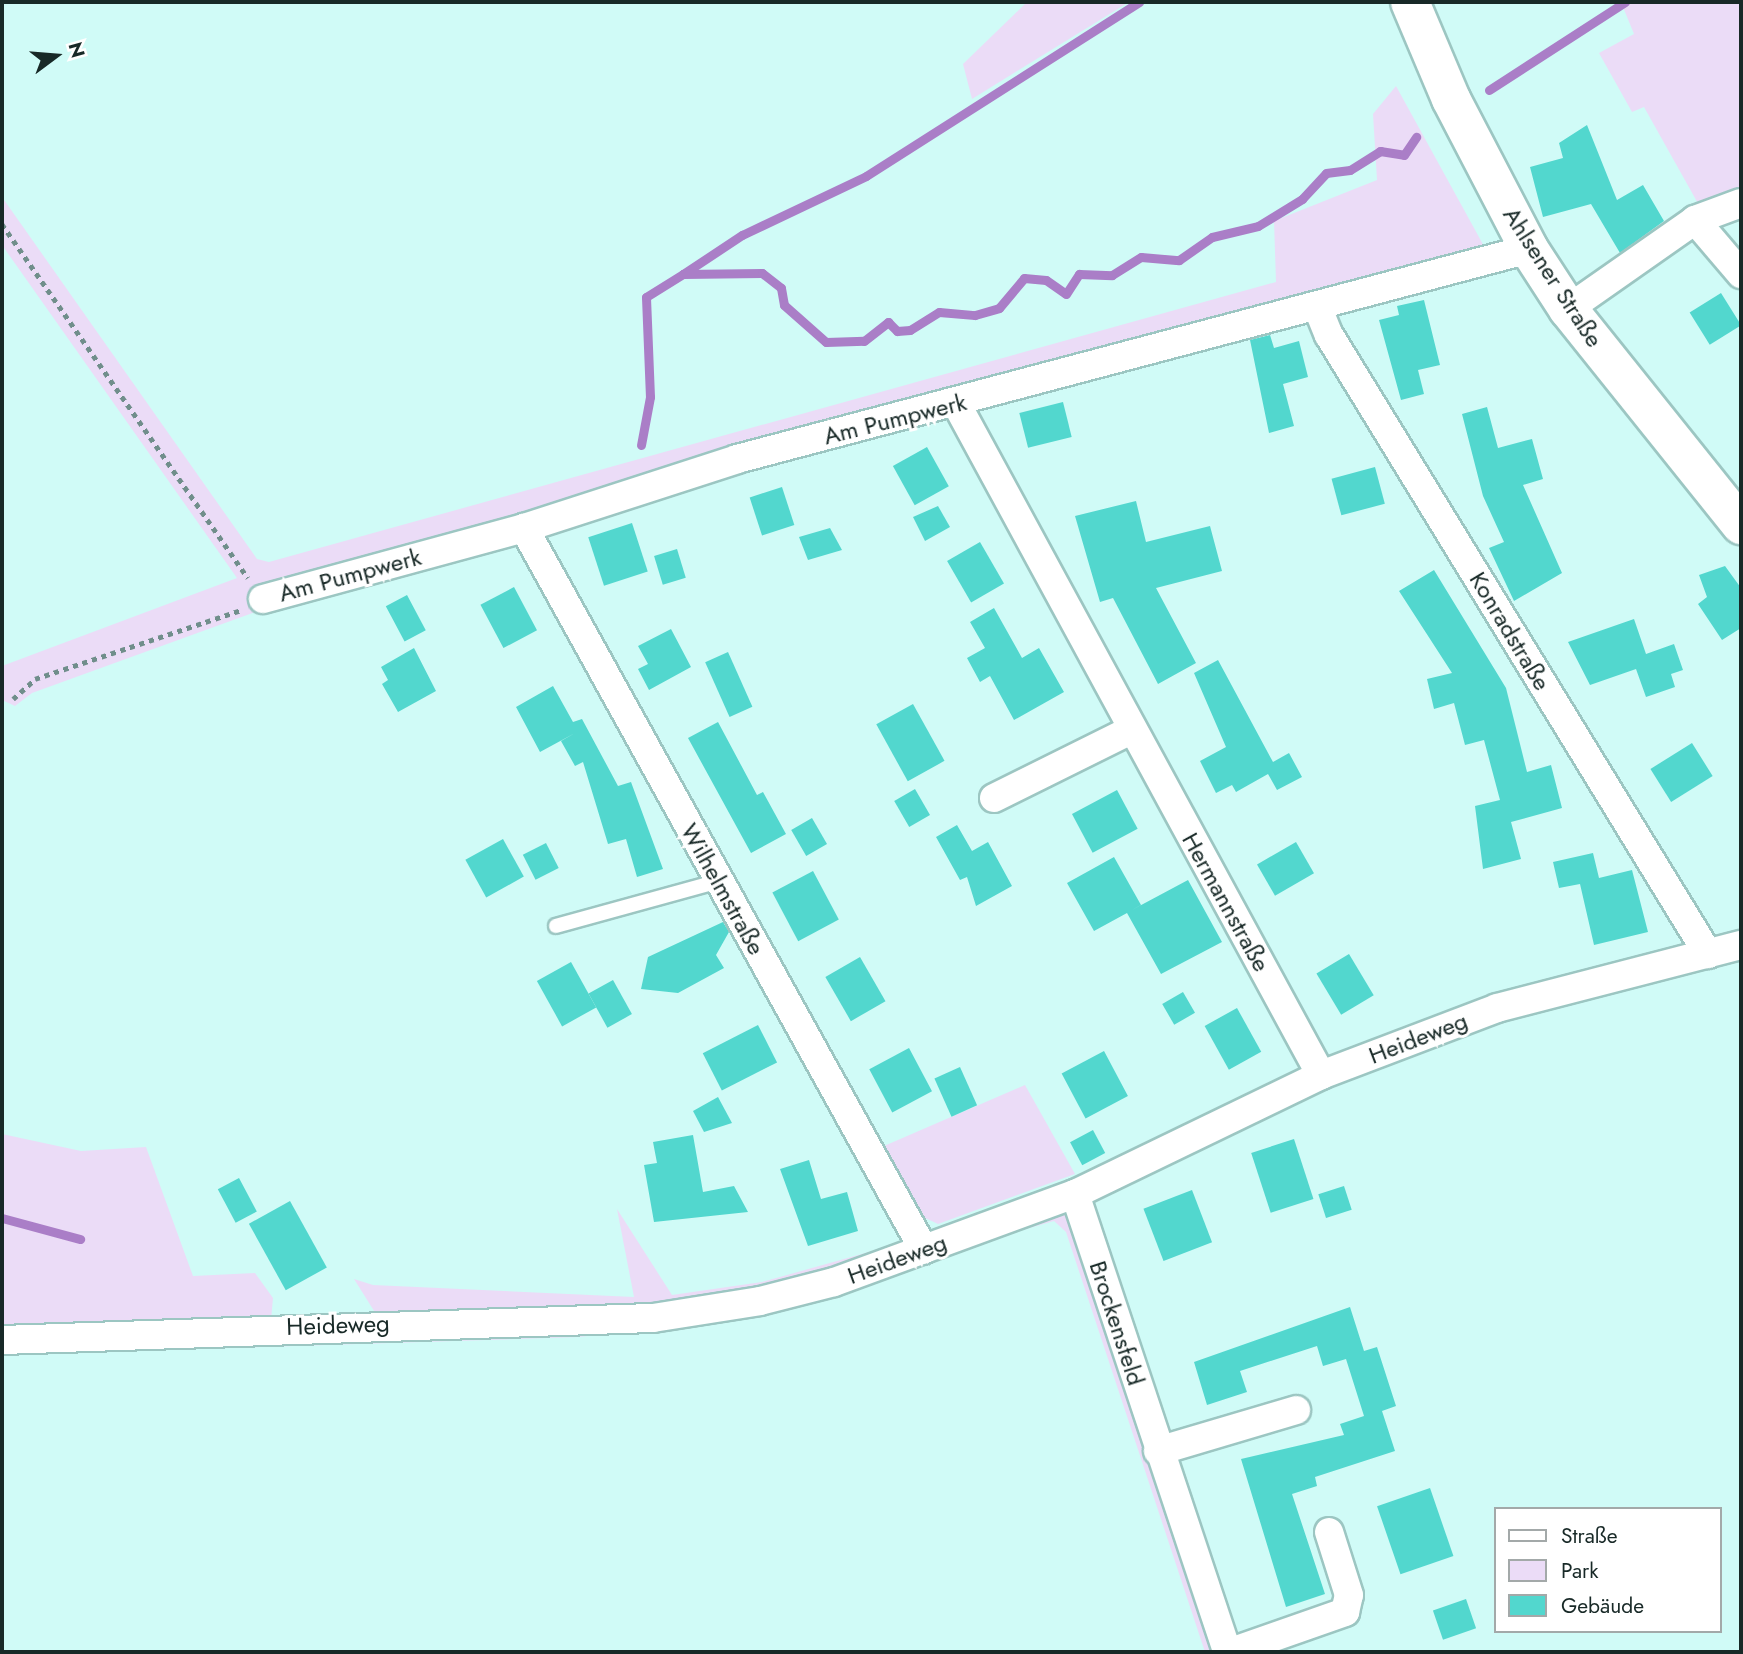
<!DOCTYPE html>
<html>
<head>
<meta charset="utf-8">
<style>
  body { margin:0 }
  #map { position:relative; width:1743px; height:1654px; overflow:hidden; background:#d0fbf7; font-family:Jost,sans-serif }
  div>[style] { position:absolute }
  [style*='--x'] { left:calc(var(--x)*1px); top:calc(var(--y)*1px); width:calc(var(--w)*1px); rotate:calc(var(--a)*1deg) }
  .green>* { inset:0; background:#ebdcf7 }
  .stream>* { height:9px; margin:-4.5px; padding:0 4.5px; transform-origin:4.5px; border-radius:4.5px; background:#aa7ec7 }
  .building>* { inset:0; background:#52d7ce; transform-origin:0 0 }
  .path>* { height:4.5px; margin-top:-2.25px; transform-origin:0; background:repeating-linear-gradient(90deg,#708e8b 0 5px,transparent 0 10px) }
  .roads { filter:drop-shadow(2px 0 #9cc6c2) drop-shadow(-2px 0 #9cc6c2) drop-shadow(0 2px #9cc6c2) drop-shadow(0 -2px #9cc6c2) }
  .service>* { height:14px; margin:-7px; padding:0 7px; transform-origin:7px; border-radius:7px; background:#fff }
  .minor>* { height:28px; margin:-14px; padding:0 14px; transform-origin:14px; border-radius:14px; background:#fff }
  .secondary>* { height:38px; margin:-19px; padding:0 19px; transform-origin:19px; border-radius:19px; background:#fff }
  span { translate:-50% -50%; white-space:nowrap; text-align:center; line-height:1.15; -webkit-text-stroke:6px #fff; paint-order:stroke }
  .street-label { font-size:24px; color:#182927 }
  .frame { position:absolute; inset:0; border:4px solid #182927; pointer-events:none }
  .legend { position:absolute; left:1494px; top:1507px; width:228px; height:126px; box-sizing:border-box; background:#fff; border:2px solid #a3a9a9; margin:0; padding:9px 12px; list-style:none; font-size:21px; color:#182927 }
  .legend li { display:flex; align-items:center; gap:14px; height:35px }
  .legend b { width:35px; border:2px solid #a3a9a9 }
  .north { position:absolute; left:21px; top:21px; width:70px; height:70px; -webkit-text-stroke:5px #fff; paint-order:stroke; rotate:74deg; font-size:19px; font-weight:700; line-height:28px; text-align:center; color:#182927 }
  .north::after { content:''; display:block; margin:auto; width:24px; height:32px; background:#182927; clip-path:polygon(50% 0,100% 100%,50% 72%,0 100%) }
</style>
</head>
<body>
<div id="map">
  <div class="green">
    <i style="clip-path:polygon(1027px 2px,1129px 2px,972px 99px,963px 64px)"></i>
    <i style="clip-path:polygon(1632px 2px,1741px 2px,1741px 192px,1700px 207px,1644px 107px,1632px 112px,1599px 53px,1634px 34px,1623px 7px)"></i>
    <i style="clip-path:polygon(1396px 86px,1485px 248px,277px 604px,32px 693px,15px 706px,2px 700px,2px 666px,237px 578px,2px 245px,2px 197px,257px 559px,269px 562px,1276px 282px,1274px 221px,1377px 180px,1373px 114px)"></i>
    <i style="clip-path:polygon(1025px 1085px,1075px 1174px,938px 1224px,921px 1216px,884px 1146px)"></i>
    <i style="clip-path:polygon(2px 1134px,81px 1151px,146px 1147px,193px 1276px,255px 1273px,273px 1298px,271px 1320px,376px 1314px,354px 1279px,373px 1285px,634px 1297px,617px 1209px,672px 1295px,762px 1282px,919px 1238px,1075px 1180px,1231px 1652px,1205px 1652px,1066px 1232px,1054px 1221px,676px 1327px,578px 1337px,2px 1355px)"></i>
  </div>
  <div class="stream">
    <i style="--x:1489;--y:90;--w:162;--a:-32.9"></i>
    <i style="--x:683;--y:274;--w:71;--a:-33.5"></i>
    <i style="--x:742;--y:235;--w:137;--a:-25.4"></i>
    <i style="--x:866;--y:176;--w:324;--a:-32.5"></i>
    <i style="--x:641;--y:445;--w:49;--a:-79.4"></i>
    <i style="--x:650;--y:397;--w:100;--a:-92.3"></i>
    <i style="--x:646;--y:297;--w:44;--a:-31.9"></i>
    <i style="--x:683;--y:274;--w:79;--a:-0.7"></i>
    <i style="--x:762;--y:273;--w:24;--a:38"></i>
    <i style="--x:781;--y:288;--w:17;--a:80"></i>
    <i style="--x:784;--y:305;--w:56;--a:41.4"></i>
    <i style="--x:826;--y:342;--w:38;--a:-2"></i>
    <i style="--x:864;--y:341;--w:31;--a:-38"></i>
    <i style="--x:888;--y:322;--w:13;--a:45"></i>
    <i style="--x:897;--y:331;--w:13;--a:-4"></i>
    <i style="--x:910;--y:330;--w:34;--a:-32"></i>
    <i style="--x:939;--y:312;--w:36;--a:5"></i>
    <i style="--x:975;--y:315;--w:25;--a:-16"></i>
    <i style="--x:999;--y:308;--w:39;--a:-50"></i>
    <i style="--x:1024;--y:278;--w:22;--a:5"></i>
    <i style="--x:1046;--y:280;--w:24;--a:35"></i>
    <i style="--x:1066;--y:294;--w:24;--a:-57"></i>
    <i style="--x:1079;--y:274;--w:33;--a:2"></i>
    <i style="--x:1112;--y:275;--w:34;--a:-32"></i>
    <i style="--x:1141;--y:257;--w:38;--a:5"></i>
    <i style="--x:1179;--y:260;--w:40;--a:-34.9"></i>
    <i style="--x:1212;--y:237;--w:47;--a:-13.4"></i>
    <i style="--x:1258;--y:226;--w:52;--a:-31.5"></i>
    <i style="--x:1302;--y:199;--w:35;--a:-47"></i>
    <i style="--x:1326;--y:173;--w:24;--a:-7"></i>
    <i style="--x:1350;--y:170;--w:36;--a:-32"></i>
    <i style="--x:1380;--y:151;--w:24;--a:9"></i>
    <i style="--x:1404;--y:155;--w:22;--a:-56"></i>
    <i style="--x:2;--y:1218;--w:81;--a:15.1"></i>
  </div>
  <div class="building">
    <i style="clip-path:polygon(1587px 125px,1617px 200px,1643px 185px,1664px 221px,1620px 253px,1591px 204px,1543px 217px,1530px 167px,1563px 158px,1559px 143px)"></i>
    <i style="left:1721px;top:293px;width:38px;height:37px;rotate:58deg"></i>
    <i style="clip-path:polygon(1424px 300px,1440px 365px,1418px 370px,1424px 394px,1401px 400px,1379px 320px,1399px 315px,1397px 306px)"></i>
    <i style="clip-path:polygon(1270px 335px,1274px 348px,1299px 341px,1308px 377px,1283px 384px,1294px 426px,1269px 433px,1250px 340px)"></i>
    <i style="left:1063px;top:402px;width:36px;height:45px;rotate:76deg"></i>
    <i style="clip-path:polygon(1487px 407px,1498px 448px,1532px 439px,1543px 479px,1523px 485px,1562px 573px,1514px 601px,1489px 548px,1504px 542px,1483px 496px,1462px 414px)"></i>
    <i style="left:927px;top:447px;width:45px;height:39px;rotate:61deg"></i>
    <i style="left:1375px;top:467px;width:38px;height:45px;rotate:75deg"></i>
    <i style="left:782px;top:487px;width:40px;height:34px;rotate:72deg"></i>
    <i style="clip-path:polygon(1136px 501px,1146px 542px,1210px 526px,1222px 571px,1156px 588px,1196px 663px,1158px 684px,1113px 598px,1100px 602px,1075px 516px)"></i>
    <i style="clip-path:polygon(938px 506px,950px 527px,925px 541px,913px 517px)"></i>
    <i style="left:632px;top:523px;width:51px;height:46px;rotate:72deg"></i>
    <i style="clip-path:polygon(830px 528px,842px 550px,808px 560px,799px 537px)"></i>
    <i style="left:980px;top:542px;width:48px;height:38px;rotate:60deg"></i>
    <i style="left:677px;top:549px;width:30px;height:24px;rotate:73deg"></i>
    <i style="clip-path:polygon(1725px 566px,1741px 588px,1741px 628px,1722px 640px,1698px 604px,1707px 597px,1699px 575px)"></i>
    <i style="clip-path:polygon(1434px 570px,1506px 688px,1527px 772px,1551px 765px,1562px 808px,1511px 822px,1521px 859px,1483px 869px,1475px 806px,1500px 800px,1484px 740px,1465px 745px,1454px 703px,1434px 709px,1427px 679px,1452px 673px,1399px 591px)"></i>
    <i style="left:514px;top:587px;width:49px;height:38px;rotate:62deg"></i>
    <i style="left:407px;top:595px;width:40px;height:24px;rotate:62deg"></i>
    <i style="clip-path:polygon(994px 608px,1022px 658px,1039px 648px,1064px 692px,1014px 720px,990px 676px,980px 682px,967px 658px,985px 648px,970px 622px)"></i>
    <i style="clip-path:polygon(1634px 619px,1646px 654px,1674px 644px,1683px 670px,1671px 674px,1675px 687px,1646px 697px,1636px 669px,1590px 685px,1568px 642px)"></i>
    <i style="clip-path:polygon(671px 629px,691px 667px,649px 690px,638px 669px,648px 664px,638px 646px)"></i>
    <i style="clip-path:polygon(414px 648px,436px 691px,398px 712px,382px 684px,388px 680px,381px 667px)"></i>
    <i style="left:728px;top:652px;width:60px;height:25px;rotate:66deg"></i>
    <i style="clip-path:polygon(1218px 660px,1273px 762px,1289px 753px,1302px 777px,1277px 790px,1268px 774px,1236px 792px,1232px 785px,1216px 793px,1200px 761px,1226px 747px,1194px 673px)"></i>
    <i style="clip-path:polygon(553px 686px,573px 722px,582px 719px,618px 786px,631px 782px,663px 869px,637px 877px,626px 839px,608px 844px,583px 762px,575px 766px,561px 741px,575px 733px,540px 752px,516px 707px)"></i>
    <i style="left:913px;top:704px;width:65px;height:42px;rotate:61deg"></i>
    <i style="clip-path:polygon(718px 722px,757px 795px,763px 792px,786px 834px,751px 853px,688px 738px)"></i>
    <i style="left:1692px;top:743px;width:39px;height:49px;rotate:58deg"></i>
    <i style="left:915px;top:789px;width:30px;height:24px;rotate:60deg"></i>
    <i style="left:1117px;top:790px;width:44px;height:51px;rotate:62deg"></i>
    <i style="left:812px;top:818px;width:30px;height:24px;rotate:60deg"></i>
    <i style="clip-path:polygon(957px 825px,972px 851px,988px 842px,1012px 886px,976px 906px,967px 877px,960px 880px,936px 837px)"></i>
    <i style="left:503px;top:839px;width:43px;height:43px;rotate:61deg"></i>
    <i style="left:1296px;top:842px;width:36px;height:45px;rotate:60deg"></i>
    <i style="left:546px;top:843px;width:28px;height:26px;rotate:63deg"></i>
    <i style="clip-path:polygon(1593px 853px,1599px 878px,1632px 870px,1648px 932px,1594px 945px,1580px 884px,1559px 888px,1553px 862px)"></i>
    <i style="clip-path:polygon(1114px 857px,1141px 905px,1130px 911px,1188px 880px,1222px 942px,1161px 974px,1127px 913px,1094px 931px,1067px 883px)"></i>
    <i style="left:813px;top:871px;width:55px;height:46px;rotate:62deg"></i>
    <i style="clip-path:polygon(723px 922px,729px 932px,716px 955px,724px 968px,678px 993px,641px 989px,648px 957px)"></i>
    <i style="left:1349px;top:954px;width:48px;height:38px;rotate:59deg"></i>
    <i style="left:860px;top:957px;width:51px;height:40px;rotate:60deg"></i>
    <i style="left:571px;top:962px;width:52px;height:39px;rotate:61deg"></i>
    <i style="left:613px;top:980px;width:39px;height:28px;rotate:61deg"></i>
    <i style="left:1183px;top:992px;width:24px;height:24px;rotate:60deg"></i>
    <i style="left:1237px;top:1008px;width:50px;height:37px;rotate:61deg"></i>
    <i style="left:758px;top:1025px;width:42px;height:62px;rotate:63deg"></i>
    <i style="left:909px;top:1048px;width:49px;height:45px;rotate:62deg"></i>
    <i style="left:1104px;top:1051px;width:51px;height:48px;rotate:62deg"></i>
    <i style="left:960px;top:1067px;width:42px;height:28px;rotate:66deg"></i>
    <i style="clip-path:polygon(718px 1097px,732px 1123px,704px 1132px,693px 1111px)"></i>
    <i style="left:1093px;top:1130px;width:26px;height:26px;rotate:62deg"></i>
    <i style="clip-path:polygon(693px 1135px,703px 1192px,734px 1186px,748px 1212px,654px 1222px,644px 1165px,657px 1163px,653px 1142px)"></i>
    <i style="left:1294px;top:1139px;width:63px;height:45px;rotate:72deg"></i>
    <i style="clip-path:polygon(809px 1160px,821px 1199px,847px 1192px,858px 1231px,808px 1246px,780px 1169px)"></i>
    <i style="left:239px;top:1178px;width:38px;height:24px;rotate:62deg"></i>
    <i style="left:1344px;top:1186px;width:25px;height:27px;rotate:72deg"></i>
    <i style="left:1192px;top:1190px;width:56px;height:52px;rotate:69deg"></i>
    <i style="left:290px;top:1201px;width:76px;height:47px;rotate:61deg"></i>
    <i style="clip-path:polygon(1350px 1307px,1364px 1351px,1377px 1347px,1396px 1406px,1382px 1411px,1395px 1451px,1315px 1477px,1317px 1486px,1292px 1494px,1325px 1594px,1286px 1607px,1241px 1459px,1344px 1435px,1340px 1424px,1364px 1416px,1346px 1359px,1323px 1366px,1317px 1346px,1240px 1371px,1247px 1392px,1207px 1405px,1194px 1362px)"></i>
    <i style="left:1430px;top:1488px;width:72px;height:56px;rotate:71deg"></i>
    <i style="left:1466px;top:1599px;width:31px;height:35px;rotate:71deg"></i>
  </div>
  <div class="path">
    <i style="--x:2;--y:224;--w:431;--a:55.2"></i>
    <i style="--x:13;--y:699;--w:30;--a:-42"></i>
    <i style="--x:35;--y:679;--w:217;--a:-18.5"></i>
  </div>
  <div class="roads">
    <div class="service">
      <i style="--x:556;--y:926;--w:169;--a:-15.4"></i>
    </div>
    <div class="minor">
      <i style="--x:1695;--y:220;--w:71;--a:49.6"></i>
      <i style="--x:1317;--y:306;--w:31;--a:68"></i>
      <i style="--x:1329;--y:335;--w:726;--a:58.52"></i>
      <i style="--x:1568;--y:309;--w:155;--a:-35"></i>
      <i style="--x:1695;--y:220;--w:49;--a:-20.3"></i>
      <i style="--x:956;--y:403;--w:765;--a:61.49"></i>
      <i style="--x:524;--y:528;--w:825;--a:61.01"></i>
      <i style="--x:263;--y:599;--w:270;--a:-15.2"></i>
      <i style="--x:524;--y:528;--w:224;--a:-17.9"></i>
      <i style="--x:737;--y:459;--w:819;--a:-14.85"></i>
      <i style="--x:994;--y:798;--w:153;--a:-26.4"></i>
      <i style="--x:1075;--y:1194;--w:483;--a:71.6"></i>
      <i style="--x:2;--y:1340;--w:651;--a:-1.94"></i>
      <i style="--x:653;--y:1318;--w:108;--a:-9"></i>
      <i style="--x:760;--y:1301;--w:76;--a:-14.4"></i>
      <i style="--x:834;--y:1282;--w:257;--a:-20.1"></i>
      <i style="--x:1075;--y:1194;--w:273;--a:-25.8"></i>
      <i style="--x:1321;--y:1075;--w:188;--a:-20.8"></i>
      <i style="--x:1497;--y:1008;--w:252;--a:-14.5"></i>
      <i style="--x:1158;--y:1451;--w:144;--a:-16.5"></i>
      <i style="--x:1231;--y:1652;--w:121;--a:-19.3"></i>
      <i style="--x:1345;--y:1612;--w:17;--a:-77"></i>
      <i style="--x:1349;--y:1595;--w:66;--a:-107.6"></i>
    </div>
    <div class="secondary">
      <i style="--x:1410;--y:2;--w:105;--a:67.1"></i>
      <i style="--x:1451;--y:99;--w:169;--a:62.5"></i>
      <i style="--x:1529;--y:249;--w:72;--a:57"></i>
      <i style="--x:1568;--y:309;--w:277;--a:51.3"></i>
    </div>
  </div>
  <div class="street-label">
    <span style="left:1553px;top:277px;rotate:57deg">Ahlsener Straße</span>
    <span style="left:895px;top:419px;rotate:-14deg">Am Pumpwerk</span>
    <span style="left:350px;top:575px;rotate:-15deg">Am Pumpwerk</span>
    <span style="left:1510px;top:631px;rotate:59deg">Konradstraße</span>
    <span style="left:723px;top:889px;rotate:61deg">Wilhelmstraße</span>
    <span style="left:1226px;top:902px;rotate:61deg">Hermannstraße</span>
    <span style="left:1418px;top:1038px;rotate:-21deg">Heideweg</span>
    <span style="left:897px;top:1259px;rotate:-20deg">Heideweg</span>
    <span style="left:1117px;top:1323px;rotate:72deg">Brockensfeld</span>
    <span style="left:338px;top:1325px;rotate:-2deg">Heideweg</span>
  </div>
  <div class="frame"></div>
  <ul class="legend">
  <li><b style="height:9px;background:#fff"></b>Straße</li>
  <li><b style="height:19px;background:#ebdcf7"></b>Park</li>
  <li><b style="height:19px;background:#52d7ce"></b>Gebäude</li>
  </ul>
  <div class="north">N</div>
</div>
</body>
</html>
